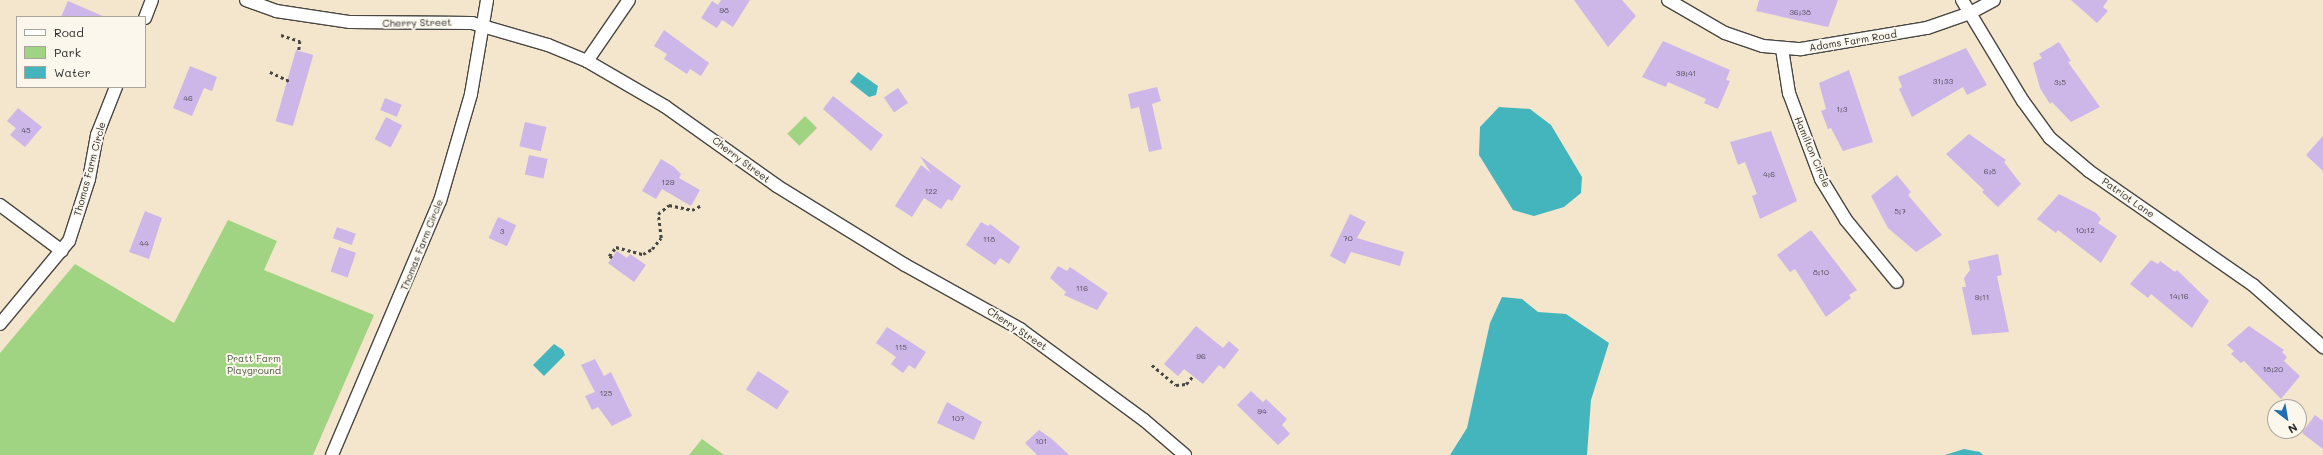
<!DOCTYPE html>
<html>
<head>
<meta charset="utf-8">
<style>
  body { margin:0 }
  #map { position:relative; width:2323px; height:455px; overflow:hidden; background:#f4e6cc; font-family:Mali,sans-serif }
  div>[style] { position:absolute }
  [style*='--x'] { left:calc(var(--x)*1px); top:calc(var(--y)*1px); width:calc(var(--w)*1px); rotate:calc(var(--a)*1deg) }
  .green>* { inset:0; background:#a0d382; transform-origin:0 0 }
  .water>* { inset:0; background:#45b5bd }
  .building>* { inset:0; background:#cdb6e8; transform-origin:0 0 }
  .path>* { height:2.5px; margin-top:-1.25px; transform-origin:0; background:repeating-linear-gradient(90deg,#494743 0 3px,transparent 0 6px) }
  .roads { filter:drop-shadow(1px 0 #494743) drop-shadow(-1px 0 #494743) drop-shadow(0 1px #494743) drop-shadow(0 -1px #494743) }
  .minor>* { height:12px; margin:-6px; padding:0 6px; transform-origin:6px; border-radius:6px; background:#fff }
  span { translate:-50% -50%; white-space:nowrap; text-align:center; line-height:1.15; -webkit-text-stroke:4px #fbf7ec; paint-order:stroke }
  .number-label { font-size:8px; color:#544e5a }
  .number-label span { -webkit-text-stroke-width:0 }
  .street-label { font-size:10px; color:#2b2b2b }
  .park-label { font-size:10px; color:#4e5d45 }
  .legend { position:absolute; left:16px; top:16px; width:130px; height:72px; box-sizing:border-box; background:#fbf7ec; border:1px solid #a8a59f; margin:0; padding:5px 7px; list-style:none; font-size:12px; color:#2b2b2b }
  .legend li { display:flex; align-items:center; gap:8px; height:20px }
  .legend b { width:20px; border:1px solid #a8a59f }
  .north { position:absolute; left:2267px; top:399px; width:40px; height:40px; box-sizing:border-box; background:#fbf7ec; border:1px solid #a8a59f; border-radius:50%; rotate:149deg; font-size:11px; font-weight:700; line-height:16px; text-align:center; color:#2b2b2b }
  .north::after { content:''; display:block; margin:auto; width:14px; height:18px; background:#1f6fb2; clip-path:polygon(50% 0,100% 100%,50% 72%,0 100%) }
</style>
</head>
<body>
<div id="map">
  <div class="green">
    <i style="left:805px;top:116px;width:17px;height:25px;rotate:45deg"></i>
    <i style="clip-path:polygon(228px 220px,277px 241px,264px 270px,374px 315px,313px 455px,0 455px,0 353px,75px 264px,174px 323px)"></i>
    <i style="clip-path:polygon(702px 439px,724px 455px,689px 455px)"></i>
  </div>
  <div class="water">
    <i style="clip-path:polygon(858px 72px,878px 86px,876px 95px,869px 97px,850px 82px)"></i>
    <i style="clip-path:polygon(1499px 107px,1530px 109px,1551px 125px,1582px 177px,1581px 193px,1564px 207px,1534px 216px,1513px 210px,1479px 155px,1480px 127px)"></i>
    <i style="clip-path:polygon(1502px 297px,1522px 299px,1538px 312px,1566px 314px,1609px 343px,1591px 400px,1587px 455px,1450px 455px,1467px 428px,1490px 323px)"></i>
    <i style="clip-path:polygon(554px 344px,563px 350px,565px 355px,544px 376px,533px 365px)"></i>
    <i style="clip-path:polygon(1964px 449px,1980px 452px,1983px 455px,1945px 455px)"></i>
  </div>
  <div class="building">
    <i style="clip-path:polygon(721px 0,750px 0,733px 27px,722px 20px,717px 28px,701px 18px,712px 1px,718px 5px)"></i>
    <i style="clip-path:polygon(1574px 0,1622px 0,1636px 16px,1608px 47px)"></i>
    <i style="clip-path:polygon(1759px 0,1838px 0,1828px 27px,1756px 11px)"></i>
    <i style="clip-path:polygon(2071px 0,2108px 0,2103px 7px,2108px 11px,2097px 23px)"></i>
    <i style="clip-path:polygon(68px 1px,105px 17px,61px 17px)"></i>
    <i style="clip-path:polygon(664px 30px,709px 63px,701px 76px,690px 69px,687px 74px,664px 59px,667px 54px,654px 46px)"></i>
    <i style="clip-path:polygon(1663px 41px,1730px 70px,1726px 80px,1730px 81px,1718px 109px,1704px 103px,1706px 99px,1668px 82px,1666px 87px,1642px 77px)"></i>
    <i style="clip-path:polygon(2059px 42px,2071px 61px,2068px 62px,2100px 107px,2071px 122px,2052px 102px,2050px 104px,2040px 88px,2033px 63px,2042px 58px,2039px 54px)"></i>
    <i style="clip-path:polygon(1966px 48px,1987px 85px,1967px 95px,1963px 87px,1912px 117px,1899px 89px,1902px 87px,1898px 77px)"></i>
    <i style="left:296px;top:50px;width:18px;height:74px;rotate:16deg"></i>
    <i style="clip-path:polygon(190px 66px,217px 77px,212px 91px,204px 88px,192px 116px,173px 108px)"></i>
    <i style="clip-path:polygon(1849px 70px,1873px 142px,1843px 151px,1831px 128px,1828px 129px,1821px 111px,1826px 109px,1819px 83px)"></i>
    <i style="clip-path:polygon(1157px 87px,1161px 101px,1152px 104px,1162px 149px,1149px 152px,1139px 107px,1131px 109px,1128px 94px)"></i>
    <i style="left:898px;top:88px;width:18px;height:17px;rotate:56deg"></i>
    <i style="clip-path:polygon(833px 96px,883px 135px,871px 151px,823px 109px)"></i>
    <i style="left:385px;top:98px;width:18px;height:13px;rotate:22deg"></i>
    <i style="clip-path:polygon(18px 108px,42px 127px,25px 147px,10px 135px,16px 128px,7px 121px)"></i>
    <i style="left:386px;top:117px;width:18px;height:25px;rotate:27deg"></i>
    <i style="left:525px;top:122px;width:22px;height:25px;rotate:13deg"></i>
    <i style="clip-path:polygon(1771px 131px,1797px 201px,1760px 219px,1752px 196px,1757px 194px,1745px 162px,1738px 165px,1730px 142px)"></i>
    <i style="clip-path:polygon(1969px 134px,2006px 160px,2004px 162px,2021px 184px,1998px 207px,1982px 192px,1984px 190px,1946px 154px)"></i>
    <i style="clip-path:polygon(2323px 136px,2323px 171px,2306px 155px)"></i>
    <i style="left:529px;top:155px;width:19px;height:20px;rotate:12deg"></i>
    <i style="clip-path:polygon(920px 156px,961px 186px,952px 201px,948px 199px,941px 209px,924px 198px,912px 217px,895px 206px,921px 165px,931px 173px)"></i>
    <i style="clip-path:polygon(661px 159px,674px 167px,681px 174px,679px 178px,700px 190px,691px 206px,662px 189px,656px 199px,642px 191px)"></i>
    <i style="clip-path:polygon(1897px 175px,1911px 192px,1908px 195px,1942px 235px,1916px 252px,1888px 228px,1871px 196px)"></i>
    <i style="clip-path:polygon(2059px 194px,2096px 213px,2101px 219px,2098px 223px,2117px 236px,2101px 263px,2058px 230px,2056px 233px,2037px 219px)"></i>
    <i style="clip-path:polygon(145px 211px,162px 218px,149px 259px,129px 252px)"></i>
    <i style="clip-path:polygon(1350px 214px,1366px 222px,1357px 238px,1404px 252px,1400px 266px,1351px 252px,1345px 264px,1330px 256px)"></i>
    <i style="left:498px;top:217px;width:20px;height:23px;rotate:24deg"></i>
    <i style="clip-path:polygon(981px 222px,988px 226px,990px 224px,1020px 247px,1009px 264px,1000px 258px,995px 265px,966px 245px)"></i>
    <i style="left:337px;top:227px;width:20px;height:12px;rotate:20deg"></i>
    <i style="clip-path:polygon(1811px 230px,1857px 290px,1849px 295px,1851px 298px,1826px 317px,1795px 269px,1790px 272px,1777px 255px)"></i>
    <i style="left:339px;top:247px;width:18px;height:26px;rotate:19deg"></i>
    <i style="clip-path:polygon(617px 251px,627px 258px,630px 254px,646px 265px,634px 282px,608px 263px)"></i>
    <i style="clip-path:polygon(1998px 254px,2002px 275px,1997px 276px,2009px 332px,1972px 335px,1962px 287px,1966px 287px,1964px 278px,1970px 270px,1968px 261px)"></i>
    <i style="clip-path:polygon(2151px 260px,2158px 264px,2160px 261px,2175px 272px,2177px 270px,2209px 301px,2192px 328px,2151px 294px,2148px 298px,2130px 284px)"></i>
    <i style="clip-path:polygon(1058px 266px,1067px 271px,1070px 267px,1108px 293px,1097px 310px,1064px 295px,1066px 292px,1050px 278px)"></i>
    <i style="clip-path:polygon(1196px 326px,1223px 348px,1229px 341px,1239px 350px,1224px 369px,1219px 365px,1203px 384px,1184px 369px,1178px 376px,1164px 364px)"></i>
    <i style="clip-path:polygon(2249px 326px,2284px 350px,2282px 352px,2287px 357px,2284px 361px,2300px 376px,2281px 399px,2244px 361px,2241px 363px,2231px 354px,2234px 351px,2227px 345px)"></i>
    <i style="clip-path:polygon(887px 327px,926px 352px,915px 369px,909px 365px,903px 373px,891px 364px,896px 357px,876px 343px)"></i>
    <i style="clip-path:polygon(595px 359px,604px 376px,611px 372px,632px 416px,612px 426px,598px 407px,592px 410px,585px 396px,595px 392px,581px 365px)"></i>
    <i style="left:758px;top:371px;width:37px;height:22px;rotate:33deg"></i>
    <i style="clip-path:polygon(1251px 391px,1263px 402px,1266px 399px,1287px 419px,1282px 425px,1290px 434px,1278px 445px,1237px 405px)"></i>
    <i style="clip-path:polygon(947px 402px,982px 422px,974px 440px,937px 423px)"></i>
    <i style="clip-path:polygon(2315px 415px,2323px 421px,2323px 449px,2302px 433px)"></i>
    <i style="clip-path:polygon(1039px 430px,1052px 439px,1069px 455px,1037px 455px,1025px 443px)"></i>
  </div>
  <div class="path">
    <i style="--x:281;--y:35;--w:20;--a:18"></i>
    <i style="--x:300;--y:41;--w:10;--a:96"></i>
    <i style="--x:270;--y:72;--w:21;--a:25"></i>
    <i style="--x:612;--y:258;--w:4;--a:-146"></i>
    <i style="--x:609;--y:256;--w:11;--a:-52"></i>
    <i style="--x:616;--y:247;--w:28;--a:15"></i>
    <i style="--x:643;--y:254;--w:10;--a:-29"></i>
    <i style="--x:652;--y:249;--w:14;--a:-51"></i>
    <i style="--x:661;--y:238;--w:24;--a:-97"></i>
    <i style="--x:658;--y:214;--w:14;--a:-39"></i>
    <i style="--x:669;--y:205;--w:24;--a:12"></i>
    <i style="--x:692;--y:210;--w:9;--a:-27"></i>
    <i style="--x:1152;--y:365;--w:31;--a:40"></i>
    <i style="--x:1176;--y:385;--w:10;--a:-6"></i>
    <i style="--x:1186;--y:384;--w:11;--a:-49"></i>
  </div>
  <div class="roads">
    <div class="minor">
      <i style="--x:246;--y:0;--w:32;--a:20"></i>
      <i style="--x:276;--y:11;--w:75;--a:8.5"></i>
      <i style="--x:350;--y:22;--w:122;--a:0.5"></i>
      <i style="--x:472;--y:23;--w:79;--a:16.1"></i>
      <i style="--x:548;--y:45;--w:42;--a:22.3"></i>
      <i style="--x:587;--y:61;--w:91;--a:30.2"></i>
      <i style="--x:666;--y:107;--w:136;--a:35.4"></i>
      <i style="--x:777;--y:186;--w:150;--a:31.7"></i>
      <i style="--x:905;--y:265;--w:132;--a:29.1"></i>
      <i style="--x:1020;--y:329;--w:154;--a:36.3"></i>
      <i style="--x:1144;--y:420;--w:54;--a:40.5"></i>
      <i style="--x:1668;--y:0;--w:66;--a:30.1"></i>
      <i style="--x:1725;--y:33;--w:40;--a:18.9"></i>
      <i style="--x:1763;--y:46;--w:38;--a:5"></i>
      <i style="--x:1801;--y:49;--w:128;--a:-9.5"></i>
      <i style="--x:1927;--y:28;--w:46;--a:-19.2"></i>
      <i style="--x:1970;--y:13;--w:27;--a:-28"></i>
      <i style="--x:1962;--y:0;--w:118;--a:58.9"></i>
      <i style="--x:2023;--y:101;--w:46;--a:53.9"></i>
      <i style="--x:2050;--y:138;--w:51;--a:40.2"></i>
      <i style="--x:2089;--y:171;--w:200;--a:34.8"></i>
      <i style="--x:2253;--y:285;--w:94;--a:41.5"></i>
      <i style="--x:145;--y:18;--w:19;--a:-69"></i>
      <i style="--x:1782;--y:49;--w:45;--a:81"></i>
      <i style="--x:1789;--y:93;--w:92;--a:69.6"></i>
      <i style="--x:1821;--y:179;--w:48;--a:58.6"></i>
      <i style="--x:1846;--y:220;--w:80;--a:50.6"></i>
      <i style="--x:587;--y:61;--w:74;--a:-55.5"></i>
      <i style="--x:0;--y:205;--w:77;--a:36.6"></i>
      <i style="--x:0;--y:324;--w:108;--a:-50.3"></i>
      <i style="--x:69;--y:241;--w:65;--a:-72.1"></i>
      <i style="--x:89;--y:179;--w:45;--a:-79.7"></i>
      <i style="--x:97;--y:135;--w:52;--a:-68.4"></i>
      <i style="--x:332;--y:455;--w:276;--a:-67"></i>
      <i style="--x:440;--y:201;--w:111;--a:-73.8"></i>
      <i style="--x:471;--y:94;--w:95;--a:-80.3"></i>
    </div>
  </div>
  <div class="number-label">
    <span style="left:724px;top:11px">98</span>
    <span style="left:1800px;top:13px">36;38</span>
    <span style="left:1686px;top:74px">39;41</span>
    <span style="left:1943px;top:82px">31;33</span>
    <span style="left:2060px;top:83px">3;5</span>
    <span style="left:188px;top:99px">46</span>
    <span style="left:1842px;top:110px">1;3</span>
    <span style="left:26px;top:131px">45</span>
    <span style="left:1990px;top:172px">6;8</span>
    <span style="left:1769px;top:175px">4;6</span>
    <span style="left:668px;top:183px">129</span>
    <span style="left:931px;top:192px">122</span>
    <span style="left:1900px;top:212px">5;7</span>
    <span style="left:2085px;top:231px">10;12</span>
    <span style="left:502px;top:232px">3</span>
    <span style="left:1348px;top:239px">70</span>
    <span style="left:989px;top:240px">118</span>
    <span style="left:144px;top:244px">44</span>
    <span style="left:1821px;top:273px">8;10</span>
    <span style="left:1082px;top:289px">116</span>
    <span style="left:2179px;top:297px">14;16</span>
    <span style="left:1982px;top:298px">9;11</span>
    <span style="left:901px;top:348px">115</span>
    <span style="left:1201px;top:357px">96</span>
    <span style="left:2273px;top:370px">18;20</span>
    <span style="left:606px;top:394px">125</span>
    <span style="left:1262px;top:412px">94</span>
    <span style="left:958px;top:419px">107</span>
    <span style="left:1041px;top:442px">101</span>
  </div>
  <div class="street-label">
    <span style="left:417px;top:23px;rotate:-1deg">Cherry Street</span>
    <span style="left:1853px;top:41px;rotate:-9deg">Adams Farm Road</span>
    <span style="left:1812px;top:152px;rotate:67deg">Hamilton Circle</span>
    <span style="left:741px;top:160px;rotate:37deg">Cherry Street</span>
    <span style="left:90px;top:169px;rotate:-75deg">Thomas Farm Circle</span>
    <span style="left:2128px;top:198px;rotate:35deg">Patriot Lane</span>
    <span style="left:422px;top:245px;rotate:-68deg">Thomas Farm Circle</span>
    <span style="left:1017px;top:329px;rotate:33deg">Cherry Street</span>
  </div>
  <div class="park-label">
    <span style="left:254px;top:364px">Pratt Farm<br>Playground</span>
  </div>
  <ul class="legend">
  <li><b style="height:5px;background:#fff"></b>Road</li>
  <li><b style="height:11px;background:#a0d382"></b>Park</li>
  <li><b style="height:11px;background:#45b5bd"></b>Water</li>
  </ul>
  <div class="north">N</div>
</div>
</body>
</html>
